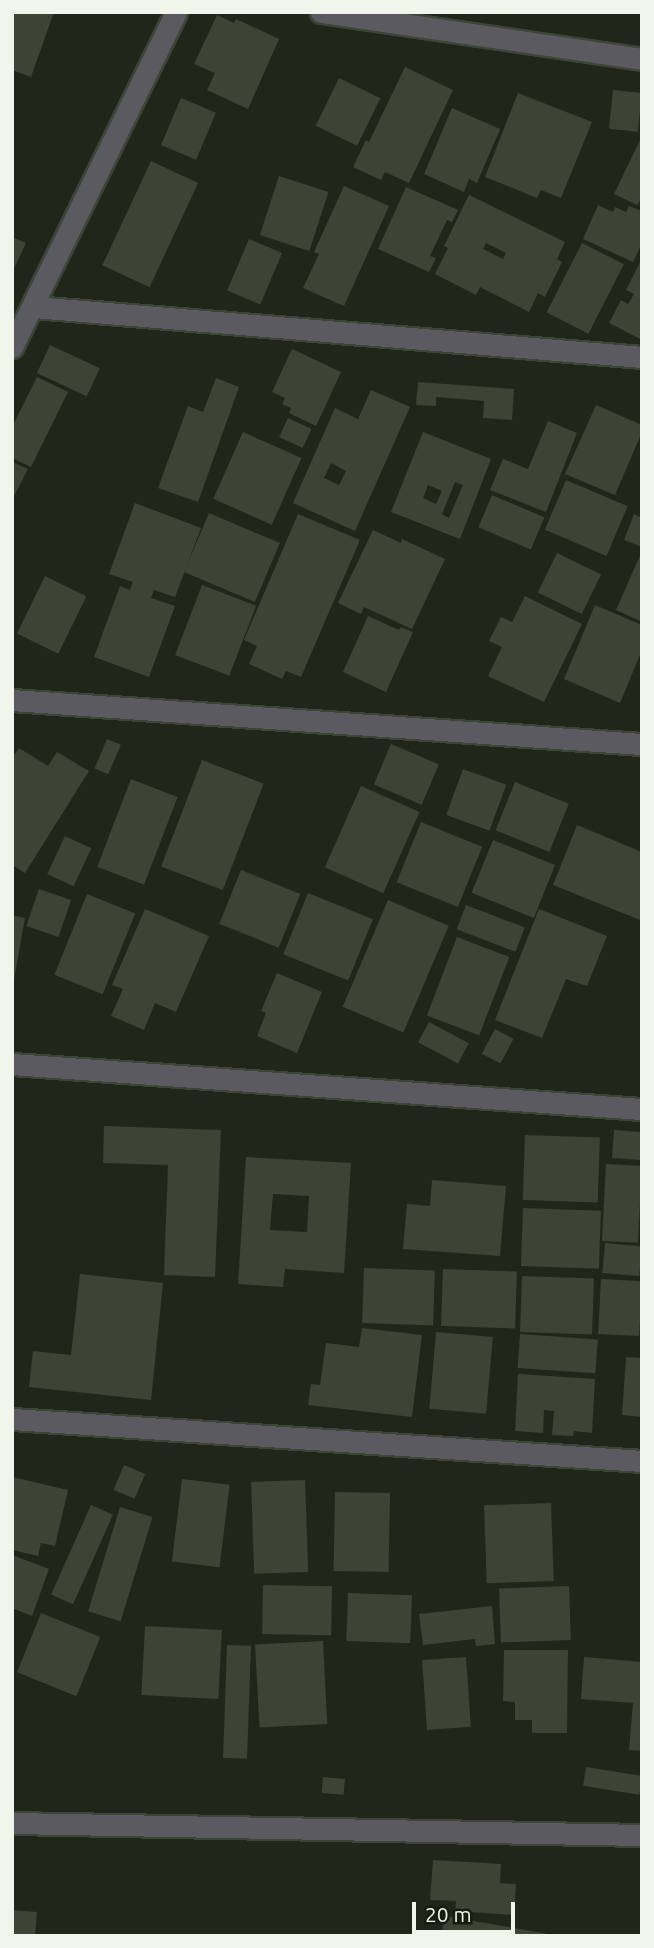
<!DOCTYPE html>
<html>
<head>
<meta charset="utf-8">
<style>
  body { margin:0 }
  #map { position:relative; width:654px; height:1948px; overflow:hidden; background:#20271a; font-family:Ubuntu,sans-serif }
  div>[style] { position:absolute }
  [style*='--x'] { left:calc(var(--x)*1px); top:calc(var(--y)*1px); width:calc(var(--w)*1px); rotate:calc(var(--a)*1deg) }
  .building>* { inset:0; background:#3c4436; transform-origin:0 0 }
  .roads { filter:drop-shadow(2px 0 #3d4438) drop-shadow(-2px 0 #3d4438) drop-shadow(0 2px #3d4438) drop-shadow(0 -2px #3d4438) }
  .minor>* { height:21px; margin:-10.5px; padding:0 10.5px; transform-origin:10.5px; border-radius:10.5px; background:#5c5a61 }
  span { translate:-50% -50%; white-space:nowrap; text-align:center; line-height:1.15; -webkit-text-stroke:7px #171d11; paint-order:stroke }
  .frame { position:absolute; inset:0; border:14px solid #f1f6ed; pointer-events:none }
  .scale { position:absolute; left:412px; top:1902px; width:103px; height:32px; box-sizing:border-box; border:4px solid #f1f6ed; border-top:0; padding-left:9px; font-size:21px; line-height:24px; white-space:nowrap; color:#f1f6ed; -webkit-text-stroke:5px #171d11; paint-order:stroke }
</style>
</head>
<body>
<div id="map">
  <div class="building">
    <i style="clip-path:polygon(12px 12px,54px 12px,31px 77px,12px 70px)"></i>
    <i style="clip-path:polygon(217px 15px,234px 23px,236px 19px,279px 39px,248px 109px,207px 90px,215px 73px,194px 64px)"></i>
    <i style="clip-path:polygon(405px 67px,453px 90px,409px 183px,385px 172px,381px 180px,353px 167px,366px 140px,369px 142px)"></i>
    <i style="left:339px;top:78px;width:46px;height:53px;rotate:26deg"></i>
    <i style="left:613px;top:90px;width:29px;height:39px;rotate:6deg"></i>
    <i style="clip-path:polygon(518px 93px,592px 122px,561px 198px,541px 190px,537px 198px,485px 177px)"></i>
    <i style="left:181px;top:98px;width:38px;height:51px;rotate:23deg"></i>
    <i style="clip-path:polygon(452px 108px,500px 129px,477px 183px,469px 179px,464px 192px,424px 174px)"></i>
    <i style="clip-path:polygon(642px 136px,642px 198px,637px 205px,614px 194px)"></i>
    <i style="left:151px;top:161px;width:52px;height:115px;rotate:25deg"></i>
    <i style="left:279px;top:176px;width:52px;height:62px;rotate:18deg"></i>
    <i style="clip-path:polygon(344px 186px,389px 206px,344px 306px,303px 288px,319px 254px,314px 252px)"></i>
    <i style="clip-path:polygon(406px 187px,458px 210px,452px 222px,447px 220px,430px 256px,436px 258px,429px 272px,378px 249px)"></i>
    <i style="clip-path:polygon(evenodd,469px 195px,565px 242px,557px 259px,562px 262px,545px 297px,538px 293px,529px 312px,480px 287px,476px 295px,435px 274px,448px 248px,444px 246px,469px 195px,486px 243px,506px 253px,503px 259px,483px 249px,486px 243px)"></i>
    <i style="clip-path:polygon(598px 205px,613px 212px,615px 207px,626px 212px,629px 206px,642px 211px,642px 243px,633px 262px,583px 239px)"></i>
    <i style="clip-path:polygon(12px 237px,26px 243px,12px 273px)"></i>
    <i style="left:249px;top:239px;width:36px;height:56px;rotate:23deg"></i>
    <i style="left:582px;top:243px;width:47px;height:78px;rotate:27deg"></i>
    <i style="clip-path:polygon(642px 258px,642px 340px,609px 323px,621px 300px,628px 304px,634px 294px,626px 290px)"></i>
    <i style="left:50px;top:345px;width:55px;height:31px;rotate:25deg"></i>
    <i style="clip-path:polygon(292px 349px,341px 372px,316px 426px,289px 413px,291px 408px,282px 404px,285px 398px,272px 392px)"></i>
    <i style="clip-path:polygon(37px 377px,68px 392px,31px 467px,12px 458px,12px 427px)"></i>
    <i style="clip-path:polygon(216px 378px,239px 387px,198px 502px,158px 488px,188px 406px,203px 412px)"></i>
    <i style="clip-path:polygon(418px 382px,514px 389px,512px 420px,483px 418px,484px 401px,436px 397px,436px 406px,416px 405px)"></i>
    <i style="clip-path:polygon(evenodd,371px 390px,410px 407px,355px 531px,293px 503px,335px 408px,358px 419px,371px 390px,331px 463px,346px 471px,339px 485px,324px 478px,331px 463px)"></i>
    <i style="clip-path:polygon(596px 405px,642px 425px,642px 432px,615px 495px,565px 474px)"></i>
    <i style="left:288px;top:418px;width:26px;height:21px;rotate:25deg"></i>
    <i style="clip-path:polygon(548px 421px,577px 433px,546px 512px,490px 490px,503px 459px,528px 469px)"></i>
    <i style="left:243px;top:432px;width:64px;height:73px;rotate:24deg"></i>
    <i style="clip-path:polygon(evenodd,423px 432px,491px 459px,460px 539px,391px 512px,423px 432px,455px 482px,463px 485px,449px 518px,442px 514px,455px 482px,423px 432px,428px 485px,442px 491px,436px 504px,423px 498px,428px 485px)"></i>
    <i style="clip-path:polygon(12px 462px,28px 469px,12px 500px)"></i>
    <i style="left:566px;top:480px;width:67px;height:54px;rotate:23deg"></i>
    <i style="left:492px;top:495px;width:57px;height:35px;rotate:23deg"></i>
    <i style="clip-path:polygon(135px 503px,201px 528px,175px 597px,154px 590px,151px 598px,175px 606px,149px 677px,94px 657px,120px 586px,130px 590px,133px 582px,109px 574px)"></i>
    <i style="left:209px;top:513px;width:77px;height:64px;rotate:23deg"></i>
    <i style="clip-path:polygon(298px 514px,360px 540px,301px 677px,286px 671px,282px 679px,249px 664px,257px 646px,244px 640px)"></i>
    <i style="clip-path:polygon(634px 514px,642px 518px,642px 547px,624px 540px)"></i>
    <i style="clip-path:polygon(373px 530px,401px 543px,402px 539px,445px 559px,412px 629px,364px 607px,361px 614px,338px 603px)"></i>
    <i style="clip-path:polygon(642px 551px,642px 622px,616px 610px)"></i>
    <i style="left:557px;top:553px;width:49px;height:44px;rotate:26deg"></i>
    <i style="left:45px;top:576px;width:46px;height:64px;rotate:26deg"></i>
    <i style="left:202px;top:585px;width:58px;height:75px;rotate:21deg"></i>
    <i style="clip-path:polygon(525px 596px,582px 624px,544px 702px,488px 676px,502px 647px,489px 641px,501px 617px,512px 622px)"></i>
    <i style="clip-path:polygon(595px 605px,642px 625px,642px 650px,620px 703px,564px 679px)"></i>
    <i style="clip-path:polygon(368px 616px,399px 630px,401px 627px,413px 632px,386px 692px,343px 672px)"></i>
    <i style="left:107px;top:739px;width:15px;height:32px;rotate:23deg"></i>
    <i style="left:391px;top:744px;width:52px;height:44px;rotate:23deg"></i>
    <i style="clip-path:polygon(19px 748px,48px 766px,57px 752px,89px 771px,25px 873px,12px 865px,12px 758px)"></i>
    <i style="left:202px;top:760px;width:66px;height:114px;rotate:21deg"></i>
    <i style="left:463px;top:769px;width:46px;height:49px;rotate:20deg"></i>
    <i style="left:131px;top:779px;width:50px;height:94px;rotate:21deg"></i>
    <i style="left:515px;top:782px;width:58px;height:52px;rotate:22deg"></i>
    <i style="left:361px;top:786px;width:64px;height:89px;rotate:24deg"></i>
    <i style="left:421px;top:822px;width:66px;height:65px;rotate:22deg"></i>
    <i style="clip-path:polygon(577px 825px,642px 852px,640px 920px,553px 885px)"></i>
    <i style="left:65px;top:836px;width:29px;height:42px;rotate:25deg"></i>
    <i style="left:493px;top:840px;width:67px;height:57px;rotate:22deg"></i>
    <i style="left:241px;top:870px;width:64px;height:58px;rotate:22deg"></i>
    <i style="left:39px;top:889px;width:34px;height:39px;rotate:19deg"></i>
    <i style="left:308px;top:893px;width:70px;height:66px;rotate:22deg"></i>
    <i style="left:87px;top:894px;width:52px;height:87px;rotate:22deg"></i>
    <i style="left:388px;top:900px;width:66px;height:116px;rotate:23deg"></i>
    <i style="left:466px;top:905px;width:63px;height:26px;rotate:21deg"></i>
    <i style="clip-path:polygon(145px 909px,209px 936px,176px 1012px,155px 1003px,144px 1030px,111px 1016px,123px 989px,112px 985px)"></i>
    <i style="clip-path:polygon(539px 909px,607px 936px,587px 986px,566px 979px,542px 1038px,495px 1020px)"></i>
    <i style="clip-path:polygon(12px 915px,25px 918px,14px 980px,12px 980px)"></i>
    <i style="left:457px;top:937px;width:56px;height:84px;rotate:21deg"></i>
    <i style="clip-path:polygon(277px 973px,322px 992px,297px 1053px,257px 1036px,266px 1013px,261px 1011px)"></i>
    <i style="left:429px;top:1022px;width:45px;height:23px;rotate:28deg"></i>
    <i style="left:495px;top:1029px;width:21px;height:28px;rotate:28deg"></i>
    <i style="clip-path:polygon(104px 1126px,221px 1130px,215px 1277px,164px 1275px,168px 1165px,103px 1163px)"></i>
    <i style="left:614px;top:1130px;width:28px;height:28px;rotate:4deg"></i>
    <i style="left:525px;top:1135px;width:75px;height:65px;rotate:2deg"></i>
    <i style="clip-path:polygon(evenodd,246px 1157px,351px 1163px,344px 1273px,285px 1269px,283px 1287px,238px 1284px,246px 1157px,273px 1194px,309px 1196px,307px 1232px,270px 1230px,273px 1194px)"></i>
    <i style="left:606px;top:1164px;width:36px;height:77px;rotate:3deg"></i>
    <i style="clip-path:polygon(432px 1180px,506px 1186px,500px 1256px,403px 1249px,407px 1204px,430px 1206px)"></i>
    <i style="left:523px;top:1208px;width:78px;height:58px;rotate:2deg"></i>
    <i style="left:605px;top:1243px;width:37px;height:30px;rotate:5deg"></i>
    <i style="left:364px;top:1268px;width:71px;height:55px;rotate:2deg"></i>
    <i style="left:443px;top:1269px;width:74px;height:57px;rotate:2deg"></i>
    <i style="clip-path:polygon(80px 1274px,163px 1283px,151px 1400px,29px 1387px,33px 1351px,71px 1355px)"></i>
    <i style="left:522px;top:1276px;width:72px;height:56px;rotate:2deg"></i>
    <i style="left:601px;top:1279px;width:41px;height:55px;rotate:3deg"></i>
    <i style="clip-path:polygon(362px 1328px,422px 1335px,412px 1417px,308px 1405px,311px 1384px,320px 1385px,326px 1343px,359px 1347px)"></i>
    <i style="left:436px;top:1332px;width:57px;height:77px;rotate:5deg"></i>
    <i style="left:520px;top:1334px;width:78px;height:34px;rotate:4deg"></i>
    <i style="clip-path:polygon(626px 1357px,642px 1358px,642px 1417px,622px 1415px)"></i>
    <i style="clip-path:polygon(518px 1374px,595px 1379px,592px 1433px,574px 1431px,573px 1436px,552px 1435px,554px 1411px,544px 1410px,543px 1433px,515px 1431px)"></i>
    <i style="left:124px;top:1465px;width:23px;height:27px;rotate:23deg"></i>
    <i style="clip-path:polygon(12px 1477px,68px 1490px,55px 1546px,41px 1543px,38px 1556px,12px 1550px)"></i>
    <i style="left:182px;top:1479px;width:48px;height:83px;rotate:7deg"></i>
    <i style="left:305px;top:1480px;width:92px;height:54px;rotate:88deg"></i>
    <i style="left:335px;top:1492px;width:55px;height:79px;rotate:1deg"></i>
    <i style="left:551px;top:1503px;width:78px;height:67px;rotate:88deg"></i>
    <i style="left:91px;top:1505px;width:24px;height:98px;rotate:24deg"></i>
    <i style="left:120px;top:1507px;width:34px;height:109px;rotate:17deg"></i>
    <i style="clip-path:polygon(12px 1555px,49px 1569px,32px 1616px,12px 1608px)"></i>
    <i style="left:263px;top:1585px;width:69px;height:49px;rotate:1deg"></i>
    <i style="left:569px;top:1586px;width:54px;height:70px;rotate:88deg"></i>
    <i style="left:348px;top:1593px;width:64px;height:48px;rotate:2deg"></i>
    <i style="clip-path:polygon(492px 1606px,495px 1644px,476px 1646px,475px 1639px,423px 1645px,419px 1614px)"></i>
    <i style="left:41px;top:1613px;width:64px;height:64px;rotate:22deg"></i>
    <i style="left:145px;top:1626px;width:77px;height:69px;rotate:3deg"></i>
    <i style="left:323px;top:1641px;width:83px;height:68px;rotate:87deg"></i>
    <i style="left:227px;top:1645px;width:24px;height:113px;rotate:2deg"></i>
    <i style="clip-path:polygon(504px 1650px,568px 1650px,567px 1733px,532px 1733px,532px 1720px,515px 1720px,515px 1702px,503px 1701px)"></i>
    <i style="left:466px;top:1657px;width:70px;height:44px;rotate:86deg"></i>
    <i style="clip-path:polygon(584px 1657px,642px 1662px,642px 1751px,629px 1750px,633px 1703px,581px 1699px)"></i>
    <i style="left:586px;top:1767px;width:57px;height:19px;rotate:9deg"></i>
    <i style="left:323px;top:1777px;width:22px;height:16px;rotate:5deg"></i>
    <i style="clip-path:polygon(433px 1860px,501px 1864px,500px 1883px,516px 1884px,514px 1915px,455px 1911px,456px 1901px,430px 1900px)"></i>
    <i style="clip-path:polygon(12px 1910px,37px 1912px,35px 1936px,12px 1936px)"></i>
    <i style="clip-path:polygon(445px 1916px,548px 1934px,547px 1936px,441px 1936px)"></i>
  </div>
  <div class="roads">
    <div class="minor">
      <i style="--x:321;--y:12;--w:324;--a:8.3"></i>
      <i style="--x:34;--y:307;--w:610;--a:4.7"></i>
      <i style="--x:12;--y:347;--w:373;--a:-63.9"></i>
      <i style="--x:12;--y:700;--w:632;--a:4"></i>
      <i style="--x:12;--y:1064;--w:632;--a:4.09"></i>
      <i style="--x:12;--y:1419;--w:631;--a:3.81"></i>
      <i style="--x:12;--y:1823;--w:630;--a:1.09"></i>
    </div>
  </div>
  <div class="frame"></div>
  <div class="scale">20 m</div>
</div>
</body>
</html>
